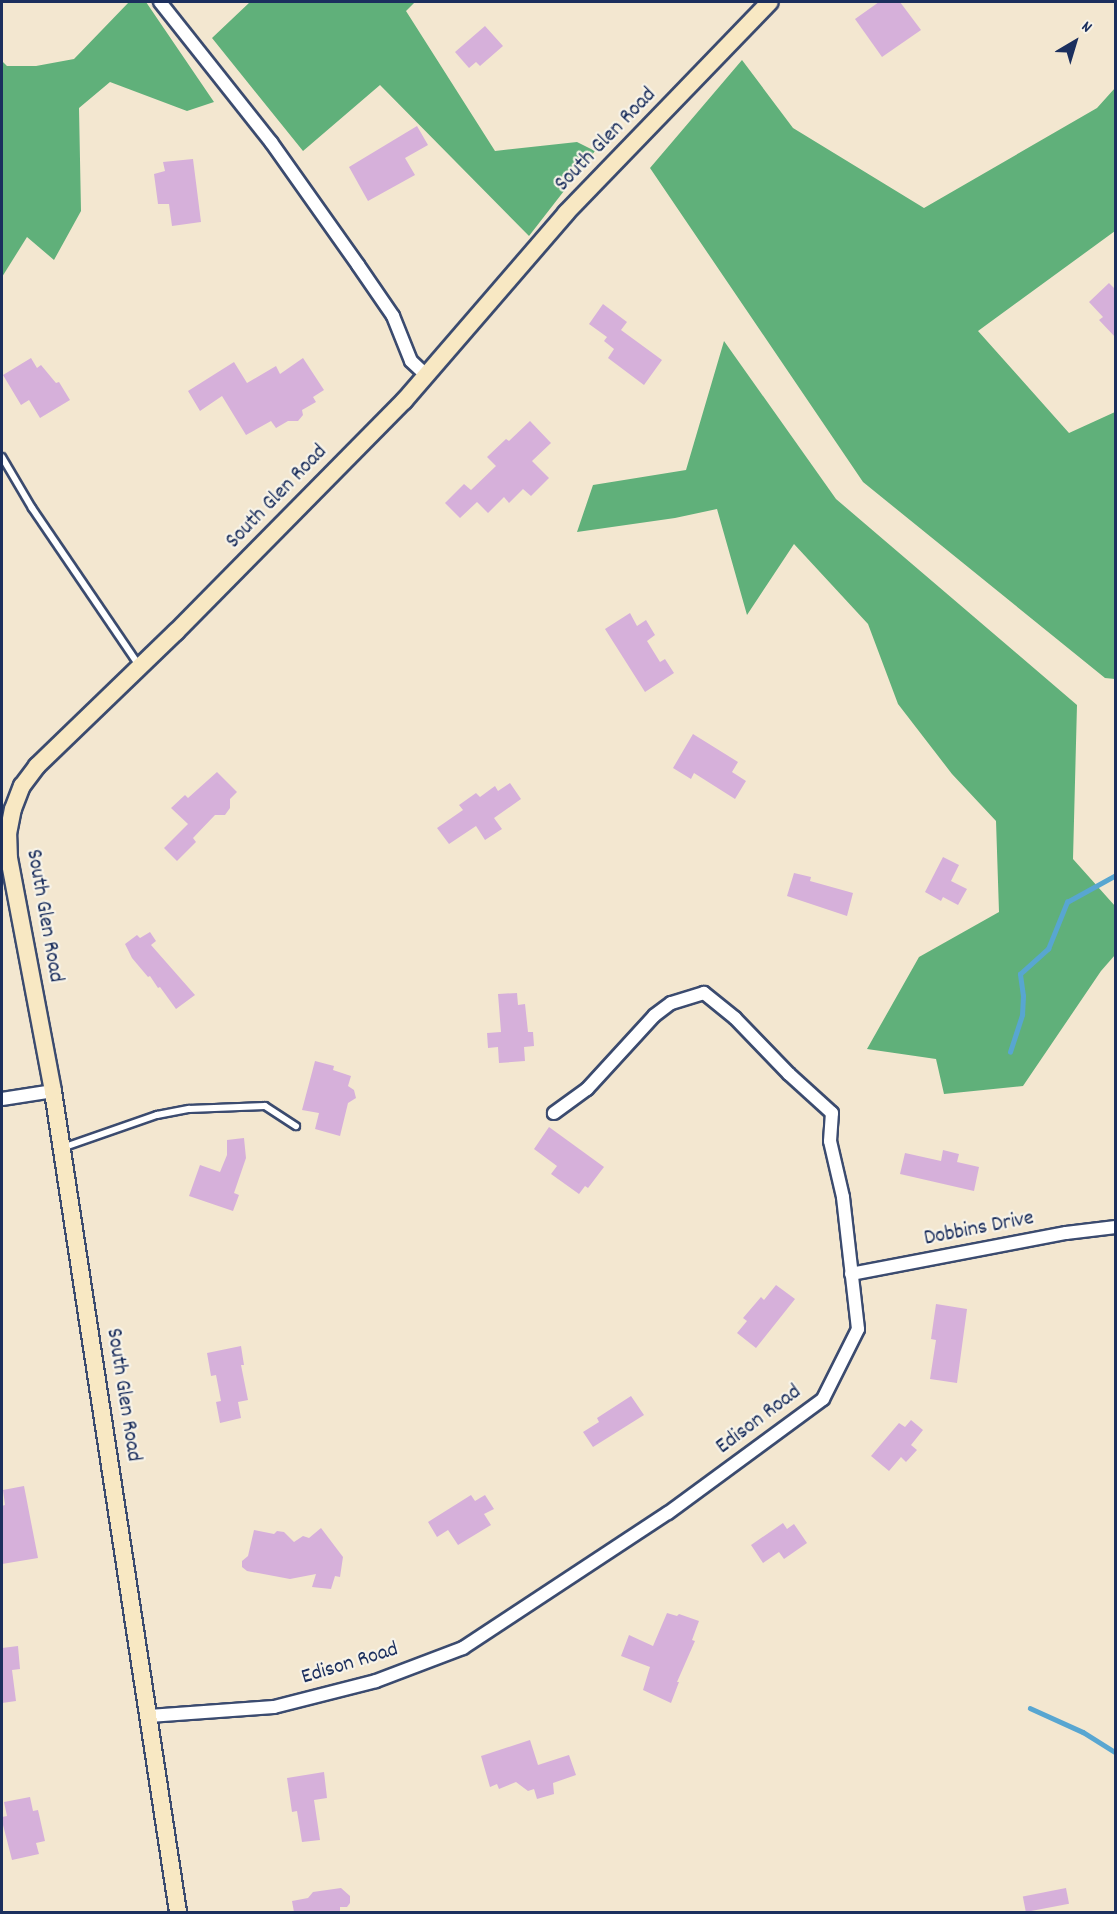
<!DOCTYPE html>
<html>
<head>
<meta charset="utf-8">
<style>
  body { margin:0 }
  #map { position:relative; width:1117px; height:1914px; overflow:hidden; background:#f3e7d0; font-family:Dekko,sans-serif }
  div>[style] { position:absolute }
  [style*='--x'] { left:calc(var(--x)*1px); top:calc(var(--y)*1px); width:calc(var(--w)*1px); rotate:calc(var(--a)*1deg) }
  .forest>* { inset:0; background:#60b07a }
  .stream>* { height:4.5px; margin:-2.25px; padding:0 2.25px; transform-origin:2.25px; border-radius:2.25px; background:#58a6d1 }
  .building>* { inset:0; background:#d6b0da; transform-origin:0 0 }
  .roads { filter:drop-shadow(2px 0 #3b4b6f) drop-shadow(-2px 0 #3b4b6f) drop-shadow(0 2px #3b4b6f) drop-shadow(0 -2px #3b4b6f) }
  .service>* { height:6px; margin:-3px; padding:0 3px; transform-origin:3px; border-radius:3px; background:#fff }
  .minor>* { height:12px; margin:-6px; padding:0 6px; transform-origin:6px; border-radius:6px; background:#fff }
  .secondary>* { height:16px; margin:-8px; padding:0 8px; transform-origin:8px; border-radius:8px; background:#f8e8c3 }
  span { translate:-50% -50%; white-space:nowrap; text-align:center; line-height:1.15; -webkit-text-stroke:4.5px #f7f3e8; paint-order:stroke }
  .street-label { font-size:22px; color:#1b2f5e }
  .frame { position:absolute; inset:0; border:3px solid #1b2f5e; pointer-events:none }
  .north { position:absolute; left:1045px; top:12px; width:60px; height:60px; -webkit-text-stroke:4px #f7f3e8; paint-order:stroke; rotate:38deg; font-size:16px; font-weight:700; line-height:24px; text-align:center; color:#1b2f5e }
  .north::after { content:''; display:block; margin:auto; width:21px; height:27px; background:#1b2f5e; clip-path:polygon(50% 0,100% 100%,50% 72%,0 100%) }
</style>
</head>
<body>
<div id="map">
  <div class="forest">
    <i style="clip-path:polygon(129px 2px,146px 2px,214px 102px,187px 111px,110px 82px,79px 108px,81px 211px,54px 260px,27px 237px,2px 277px,2px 61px,7px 66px,36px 66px,74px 59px)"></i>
    <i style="clip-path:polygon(250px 2px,415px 2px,406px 11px,495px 151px,577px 142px,595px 151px,529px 236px,380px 85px,303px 151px,212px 38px)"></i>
    <i style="clip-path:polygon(742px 60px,793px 128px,924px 208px,1097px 108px,1115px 88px,1115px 231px,978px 331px,1069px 433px,1115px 412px,1115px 679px,1105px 678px,863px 482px,650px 168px)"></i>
    <i style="clip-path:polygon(724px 341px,836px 499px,1077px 705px,1073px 859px,1115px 906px,1115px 955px,1101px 971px,1023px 1086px,944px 1094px,936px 1059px,867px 1049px,919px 957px,999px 912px,996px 821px,952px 774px,898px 704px,868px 624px,794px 544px,747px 615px,717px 509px,675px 518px,577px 532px,593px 485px,686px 470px)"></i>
  </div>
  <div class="stream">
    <i style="--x:1010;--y:1052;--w:39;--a:-72"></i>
    <i style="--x:1022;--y:1015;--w:19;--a:-87"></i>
    <i style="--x:1023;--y:996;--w:22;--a:-98"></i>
    <i style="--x:1020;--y:974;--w:38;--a:-42"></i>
    <i style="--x:1048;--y:949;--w:51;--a:-68"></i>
    <i style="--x:1067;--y:902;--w:56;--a:-28.9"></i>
    <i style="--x:1030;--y:1708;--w:58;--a:24.4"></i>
    <i style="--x:1083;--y:1732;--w:39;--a:32"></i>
  </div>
  <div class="building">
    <i style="clip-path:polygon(879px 2px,900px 2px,921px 30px,882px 57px,855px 19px)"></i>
    <i style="clip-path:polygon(485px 26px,503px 46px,480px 66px,476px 62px,469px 68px,455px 52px)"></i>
    <i style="clip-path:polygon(417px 126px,428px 145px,405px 158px,415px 175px,368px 201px,349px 167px)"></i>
    <i style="clip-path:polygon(193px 159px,201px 222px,172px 226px,169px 204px,158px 204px,154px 174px,165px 171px,163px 162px)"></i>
    <i style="clip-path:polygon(1109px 283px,1116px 290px,1116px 338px,1099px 320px,1103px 317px,1089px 302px)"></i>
    <i style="clip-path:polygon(603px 304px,627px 322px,621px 330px,662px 360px,644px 385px,608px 358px,614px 349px,604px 341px,607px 337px,589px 324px)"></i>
    <i style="clip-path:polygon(31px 358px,37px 368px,41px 365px,56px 383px,59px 382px,70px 400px,40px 418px,29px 400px,21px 405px,3px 375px)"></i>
    <i style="clip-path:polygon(303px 358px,324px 390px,313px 397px,316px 402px,302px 410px,303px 415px,298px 421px,288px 421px,276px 428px,271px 421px,246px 435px,222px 396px,200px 411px,188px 391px,234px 362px,247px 383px,276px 366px,280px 374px)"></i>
    <i style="clip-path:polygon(530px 421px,551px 443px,532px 461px,549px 478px,531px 496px,523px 489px,509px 503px,504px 497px,488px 513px,477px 502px,460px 518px,445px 503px,464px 484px,471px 490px,496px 466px,487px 457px,506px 439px,509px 441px)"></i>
    <i style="clip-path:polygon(630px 613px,637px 626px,646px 620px,655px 635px,647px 641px,660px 662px,665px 659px,674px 673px,645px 692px,605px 629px)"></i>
    <i style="clip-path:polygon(693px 734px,738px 762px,732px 772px,746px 781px,735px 799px,694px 773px,691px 779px,673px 768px)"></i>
    <i style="clip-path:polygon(217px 772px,237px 792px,230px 799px,230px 808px,225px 815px,215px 815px,193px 838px,196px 842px,177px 861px,164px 848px,188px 824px,171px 808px,185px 795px,188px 798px)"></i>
    <i style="clip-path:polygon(510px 783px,521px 799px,494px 818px,502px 829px,485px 840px,476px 826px,449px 844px,437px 828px,463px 810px,459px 805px,476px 793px,480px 797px,495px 786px,498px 791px)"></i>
    <i style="clip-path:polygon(943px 857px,959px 865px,951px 881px,967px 889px,958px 905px,943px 897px,941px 901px,925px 892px)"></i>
    <i style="clip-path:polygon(794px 873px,811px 877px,810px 881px,853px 893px,847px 916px,787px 896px)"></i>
    <i style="clip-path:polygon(150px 932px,156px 941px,151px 945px,195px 995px,176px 1009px,160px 987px,158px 988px,150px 976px,148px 977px,132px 958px,125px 944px,137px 935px,140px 938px)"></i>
    <i style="clip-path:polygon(517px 993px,518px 1005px,525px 1004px,528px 1032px,533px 1032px,534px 1046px,524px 1047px,525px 1061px,499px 1063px,498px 1047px,488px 1048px,487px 1033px,501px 1032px,498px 994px)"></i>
    <i style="clip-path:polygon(315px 1061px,334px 1066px,333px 1070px,351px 1076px,348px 1086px,354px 1090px,356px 1098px,348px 1103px,340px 1136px,315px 1129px,319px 1113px,302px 1110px)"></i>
    <i style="clip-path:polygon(549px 1127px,604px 1167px,588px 1188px,585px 1186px,579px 1194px,551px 1174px,557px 1166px,534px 1149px)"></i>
    <i style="clip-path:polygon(244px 1138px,246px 1158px,234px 1193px,239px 1195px,233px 1211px,189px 1196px,200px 1165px,220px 1172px,227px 1155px,227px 1140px)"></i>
    <i style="clip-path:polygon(943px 1150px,959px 1154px,957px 1162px,979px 1167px,974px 1191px,900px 1174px,905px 1153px,941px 1161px)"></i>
    <i style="clip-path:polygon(776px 1285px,795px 1299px,756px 1348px,737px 1333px,747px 1321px,743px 1318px,761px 1297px,764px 1300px)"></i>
    <i style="clip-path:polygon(936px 1304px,967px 1309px,957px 1383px,930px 1379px,936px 1340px,931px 1339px)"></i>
    <i style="clip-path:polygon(241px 1346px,244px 1365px,241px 1365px,248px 1400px,238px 1402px,241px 1418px,220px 1423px,216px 1402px,221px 1401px,216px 1375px,211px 1376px,207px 1353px)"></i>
    <i style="clip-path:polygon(631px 1396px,644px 1415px,593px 1447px,583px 1432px,599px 1422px,597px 1418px)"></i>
    <i style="clip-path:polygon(911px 1420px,923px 1430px,911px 1445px,917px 1450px,906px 1462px,901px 1457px,889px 1471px,871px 1456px,899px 1423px,905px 1427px)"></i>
    <i style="clip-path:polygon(24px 1486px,38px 1558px,2px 1564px,2px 1506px,5px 1505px,3px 1490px)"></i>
    <i style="clip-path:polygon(471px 1495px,475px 1501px,485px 1495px,494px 1509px,484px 1514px,491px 1525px,458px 1545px,448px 1530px,437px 1537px,428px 1522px)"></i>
    <i style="clip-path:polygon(783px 1523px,787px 1529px,794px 1524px,807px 1543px,784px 1559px,779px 1552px,763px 1563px,751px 1545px)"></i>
    <i style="clip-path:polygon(321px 1528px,343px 1557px,340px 1577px,335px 1576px,331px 1589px,312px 1587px,316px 1574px,290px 1579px,247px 1571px,242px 1567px,242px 1561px,248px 1556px,254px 1530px,274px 1534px,277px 1531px,284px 1532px,294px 1542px,303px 1536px,309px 1538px)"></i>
    <i style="clip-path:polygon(667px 1613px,677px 1616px,679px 1614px,699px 1621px,692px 1640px,695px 1641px,677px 1682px,679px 1682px,671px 1703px,643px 1690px,650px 1667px,621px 1656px,629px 1635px,653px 1646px)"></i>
    <i style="clip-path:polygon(18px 1646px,20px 1669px,12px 1670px,16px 1701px,2px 1703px,2px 1648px)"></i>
    <i style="clip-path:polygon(530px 1740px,538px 1765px,569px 1755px,576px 1775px,553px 1783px,554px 1794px,537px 1799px,534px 1789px,528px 1791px,516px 1782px,499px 1789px,497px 1784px,490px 1787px,481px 1756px)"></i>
    <i style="clip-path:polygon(324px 1772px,327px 1798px,314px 1800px,320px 1840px,302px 1842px,297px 1811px,292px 1812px,287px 1778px)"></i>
    <i style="clip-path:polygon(30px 1797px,33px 1811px,38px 1810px,45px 1841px,36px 1843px,39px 1854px,12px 1860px,2px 1821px,2px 1817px,7px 1816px,4px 1802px)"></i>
    <i style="clip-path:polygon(341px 1888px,350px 1896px,350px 1903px,347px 1907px,340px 1907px,340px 1912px,294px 1912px,292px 1901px,308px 1898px,313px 1892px)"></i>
    <i style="left:1066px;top:1888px;width:16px;height:44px;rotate:79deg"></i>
  </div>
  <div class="roads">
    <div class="service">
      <i style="--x:2;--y:457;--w:59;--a:59.5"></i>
      <i style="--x:32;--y:508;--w:192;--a:55.8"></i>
      <i style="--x:62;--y:1148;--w:101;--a:-19.2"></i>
      <i style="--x:157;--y:1115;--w:33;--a:-11"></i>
      <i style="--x:189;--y:1109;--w:76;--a:-2.3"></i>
      <i style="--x:265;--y:1106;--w:37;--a:33"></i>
    </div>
    <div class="minor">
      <i style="--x:160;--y:2;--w:179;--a:51.6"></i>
      <i style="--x:271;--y:142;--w:151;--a:54.7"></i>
      <i style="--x:358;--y:265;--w:62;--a:55.5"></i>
      <i style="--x:393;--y:316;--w:48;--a:68.2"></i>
      <i style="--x:411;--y:361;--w:21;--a:43"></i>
      <i style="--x:2;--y:1099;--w:52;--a:-8.9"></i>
      <i style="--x:851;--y:1274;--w:219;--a:-10.8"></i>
      <i style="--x:1066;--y:1233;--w:50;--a:-6.8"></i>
      <i style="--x:149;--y:1716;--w:125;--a:-4.1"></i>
      <i style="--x:274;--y:1707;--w:105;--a:-14.3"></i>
      <i style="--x:376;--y:1681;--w:93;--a:-20.8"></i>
      <i style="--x:463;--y:1648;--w:245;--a:-33.4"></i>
      <i style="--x:668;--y:1513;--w:192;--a:-36.3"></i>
      <i style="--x:823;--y:1399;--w:78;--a:-63.4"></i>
      <i style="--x:858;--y:1329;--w:133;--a:-96.5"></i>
      <i style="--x:843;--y:1197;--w:57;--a:-103.1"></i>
      <i style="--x:830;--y:1141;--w:28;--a:-86"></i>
      <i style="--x:832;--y:1113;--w:58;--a:-137.8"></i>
      <i style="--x:789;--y:1074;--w:78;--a:-134"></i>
      <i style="--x:735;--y:1018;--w:40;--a:-141"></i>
      <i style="--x:704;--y:993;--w:34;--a:163"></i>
      <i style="--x:671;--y:1003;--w:21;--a:143"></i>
      <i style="--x:654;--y:1016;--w:99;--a:132.5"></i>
      <i style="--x:587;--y:1089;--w:41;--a:144"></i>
    </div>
    <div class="secondary">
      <i style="--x:178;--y:1912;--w:830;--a:-98.66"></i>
      <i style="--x:53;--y:1091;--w:236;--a:-100.7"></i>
      <i style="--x:9;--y:859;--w:25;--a:-92"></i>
      <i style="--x:8;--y:834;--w:25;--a:-79"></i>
      <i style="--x:13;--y:809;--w:25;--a:-69"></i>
      <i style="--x:22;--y:786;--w:25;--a:-53"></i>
      <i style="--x:37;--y:766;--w:193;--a:-44"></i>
      <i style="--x:176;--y:632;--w:325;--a:-45.4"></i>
      <i style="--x:404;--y:401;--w:248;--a:-49.2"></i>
      <i style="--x:566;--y:213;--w:293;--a:-46"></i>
    </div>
  </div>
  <div class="street-label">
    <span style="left:606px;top:140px;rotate:-46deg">South Glen Road</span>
    <span style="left:277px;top:497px;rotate:-46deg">South Glen Road</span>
    <span style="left:44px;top:916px;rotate:80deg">South Glen Road</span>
    <span style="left:979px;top:1229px;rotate:-11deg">Dobbins Drive</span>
    <span style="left:123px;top:1395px;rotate:81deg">South Glen Road</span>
    <span style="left:759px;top:1420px;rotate:-37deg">Edison Road</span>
    <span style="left:350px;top:1664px;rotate:-17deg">Edison Road</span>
  </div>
  <div class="frame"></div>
  <div class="north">N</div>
</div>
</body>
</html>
